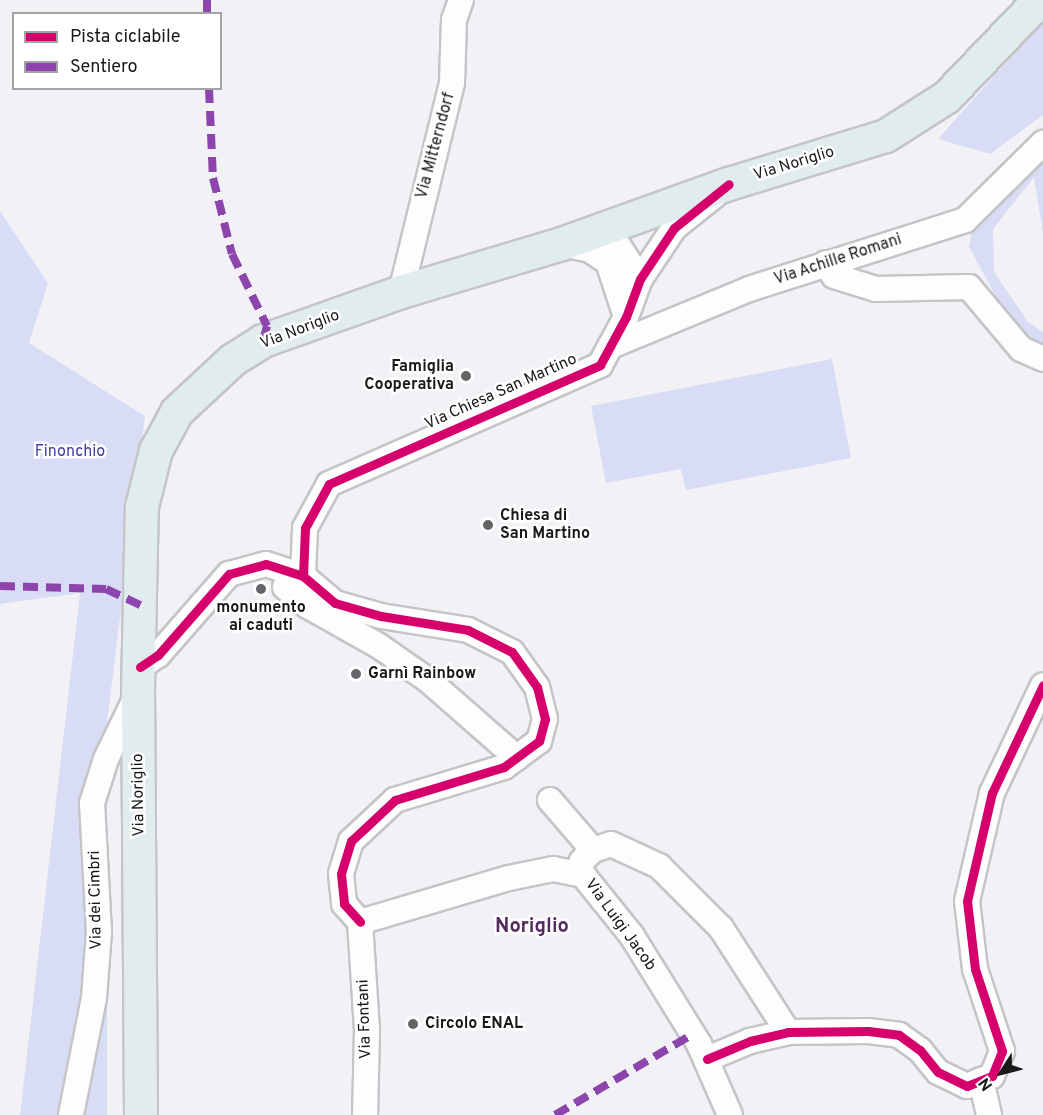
<!DOCTYPE html>
<html>
<head>
<meta charset="utf-8">
<style>
  body { margin:0 }
  #map { position:relative; width:1043px; height:1115px; overflow:hidden; background:#f2f2f6; font-family:Overpass,sans-serif }
  div>[style] { position:absolute }
  [style*='--x'] { left:calc(var(--x)*1px); top:calc(var(--y)*1px); width:calc(var(--w)*1px); rotate:calc(var(--a)*1deg) }
  .green>* { inset:0; background:#d8dcf5 }
  .roads { filter:drop-shadow(2px 0 #c5c5c8) drop-shadow(-2px 0 #c5c5c8) drop-shadow(0 2px #c5c5c8) drop-shadow(0 -2px #c5c5c8) }
  .minor>* { height:24px; margin:-12px; padding:0 12px; transform-origin:12px; border-radius:12px; background:#fdfdfe }
  .major>* { height:32px; margin:-16px; padding:0 16px; transform-origin:16px; border-radius:16px; background:#e1ecee }
  .quiet>* { height:8px; margin-top:-4px; transform-origin:0; background:repeating-linear-gradient(90deg,#8e44ad 0 15px,transparent 0 23px) }
  .cycleway>* { height:9px; margin:-4.5px; padding:0 4.5px; transform-origin:4.5px; border-radius:4.5px; background:#d6006c }
  .dots>* { width:16px; height:16px; translate:-50% -50%; box-sizing:border-box; border:3px solid #fff; border-radius:50% }
  span { translate:-50% -50%; white-space:nowrap; text-align:center; line-height:1.15; -webkit-text-stroke:5px #fff; paint-order:stroke }
  .street-label { font-size:16px; color:#18191b }
  .poi-label { font-size:16px; color:#18191b; font-weight:700 }
  .right { translate:-100% -50%; text-align:right }
  .left { translate:0 -50%; text-align:left }
  .park-label { font-size:16px; color:#41419f }
  .quarter-label { font-size:20px; color:#542b60; font-weight:700 }
  .legend { position:absolute; left:12px; top:12px; width:210px; height:78px; box-sizing:border-box; background:#fff; border:2px solid #a3a3a4; margin:0; padding:8px 10px; list-style:none; font-size:18px; color:#18191b }
  .legend li { display:flex; align-items:center; gap:12px; height:30px }
  .legend b { width:30px; border:2px solid #a3a3a4 }
  .north { position:absolute; left:971px; top:1043px; width:60px; height:60px; -webkit-text-stroke:4px #fff; paint-order:stroke; rotate:234deg; font-size:16px; font-weight:700; line-height:24px; text-align:center; color:#18191b }
  .north::after { content:''; display:block; margin:auto; width:21px; height:27px; background:#18191b; clip-path:polygon(50% 0,100% 100%,50% 72%,0 100%) }
</style>
</head>
<body>
<div id="map">
  <div class="green">
    <i style="clip-path:polygon(1043px 21px,1043px 115px,990px 154px,938px 139px)"></i>
    <i style="clip-path:polygon(1043px 156px,1043px 233px,1034px 177px,993px 229px,994px 272px,1028px 322px,1043px 332px,1043px 350px,1027px 343px,1009px 320px,969px 247px,972px 230px)"></i>
    <i style="clip-path:polygon(0 211px,48px 283px,29px 343px,145px 416px,107px 722px,107px 1115px,20px 1115px,80px 593px,0 604px)"></i>
    <i style="clip-path:polygon(832px 359px,851px 458px,686px 490px,681px 469px,606px 483px,591px 406px)"></i>
  </div>
  <div class="roads">
    <div class="minor">
      <i style="--x:607;--y:228;--w:61;--a:57.1"></i>
      <i style="--x:562;--y:244;--w:29;--a:12"></i>
      <i style="--x:590;--y:250;--w:22;--a:34"></i>
      <i style="--x:608;--y:262;--w:58;--a:71.9"></i>
      <i style="--x:826;--y:263;--w:15;--a:58"></i>
      <i style="--x:834;--y:276;--w:44;--a:17.2"></i>
      <i style="--x:876;--y:289;--w:93;--a:-1.2"></i>
      <i style="--x:969;--y:287;--w:81;--a:50"></i>
      <i style="--x:1021;--y:349;--w:24;--a:24"></i>
      <i style="--x:401;--y:292;--w:215;--a:-76.3"></i>
      <i style="--x:452;--y:83;--w:63;--a:-88.2"></i>
      <i style="--x:454;--y:20;--w:21;--a:-71"></i>
      <i style="--x:611;--y:346;--w:149;--a:-22.4"></i>
      <i style="--x:749;--y:289;--w:227;--a:-17.7"></i>
      <i style="--x:965;--y:220;--w:110;--a:-44.6"></i>
      <i style="--x:303;--y:576;--w:48;--a:-87.6"></i>
      <i style="--x:305;--y:528;--w:50;--a:-61.4"></i>
      <i style="--x:329;--y:484;--w:296;--a:-23.7"></i>
      <i style="--x:600;--y:365;--w:55;--a:-61.6"></i>
      <i style="--x:626;--y:317;--w:40;--a:-69.8"></i>
      <i style="--x:640;--y:279;--w:61;--a:-56.3"></i>
      <i style="--x:674;--y:228;--w:53;--a:-38.8"></i>
      <i style="--x:285;--y:587;--w:30;--a:40"></i>
      <i style="--x:308;--y:606;--w:81;--a:29.4"></i>
      <i style="--x:379;--y:646;--w:60;--a:34.8"></i>
      <i style="--x:428;--y:680;--w:118;--a:41.2"></i>
      <i style="--x:140;--y:667;--w:22;--a:-34"></i>
      <i style="--x:158;--y:655;--w:108;--a:-48.8"></i>
      <i style="--x:229;--y:574;--w:38;--a:-15"></i>
      <i style="--x:266;--y:564;--w:39;--a:18"></i>
      <i style="--x:303;--y:576;--w:42;--a:40.2"></i>
      <i style="--x:335;--y:603;--w:48;--a:15.8"></i>
      <i style="--x:381;--y:616;--w:88;--a:9.1"></i>
      <i style="--x:468;--y:630;--w:49;--a:26.6"></i>
      <i style="--x:512;--y:652;--w:43;--a:54.5"></i>
      <i style="--x:537;--y:687;--w:33;--a:76"></i>
      <i style="--x:545;--y:719;--w:23;--a:105"></i>
      <i style="--x:539;--y:741;--w:44;--a:143.4"></i>
      <i style="--x:504;--y:767;--w:114;--a:163.2"></i>
      <i style="--x:395;--y:800;--w:60;--a:137"></i>
      <i style="--x:351;--y:841;--w:34;--a:107"></i>
      <i style="--x:341;--y:874;--w:30;--a:84"></i>
      <i style="--x:344;--y:904;--w:24;--a:48"></i>
      <i style="--x:550;--y:800;--w:66;--a:49.3"></i>
      <i style="--x:593;--y:850;--w:16;--a:135"></i>
      <i style="--x:593;--y:850;--w:19;--a:-18"></i>
      <i style="--x:611;--y:844;--w:53;--a:24.6"></i>
      <i style="--x:659;--y:866;--w:88;--a:45"></i>
      <i style="--x:721;--y:928;--w:124;--a:57.2"></i>
      <i style="--x:360;--y:922;--w:155;--a:-16.5"></i>
      <i style="--x:509;--y:878;--w:45;--a:-11.6"></i>
      <i style="--x:553;--y:869;--w:31;--a:11"></i>
      <i style="--x:583;--y:875;--w:78;--a:51.2"></i>
      <i style="--x:632;--y:936;--w:127;--a:58.2"></i>
      <i style="--x:699;--y:1044;--w:77;--a:66.4"></i>
      <i style="--x:360;--y:922;--w:108;--a:86.3"></i>
      <i style="--x:367;--y:1030;--w:85;--a:91.3"></i>
      <i style="--x:707;--y:1059;--w:47;--a:-22.7"></i>
      <i style="--x:750;--y:1041;--w:39;--a:-13"></i>
      <i style="--x:788;--y:1032;--w:80;--a:-0.7"></i>
      <i style="--x:868;--y:1031;--w:31;--a:7"></i>
      <i style="--x:899;--y:1035;--w:26;--a:36"></i>
      <i style="--x:920;--y:1050;--w:28;--a:51"></i>
      <i style="--x:938;--y:1072;--w:32;--a:26"></i>
      <i style="--x:967;--y:1086;--w:27;--a:-22"></i>
      <i style="--x:992;--y:1076;--w:27;--a:-68"></i>
      <i style="--x:1002;--y:1051;--w:86;--a:-108.2"></i>
      <i style="--x:975;--y:969;--w:68;--a:-96.7"></i>
      <i style="--x:967;--y:901;--w:111;--a:-77"></i>
      <i style="--x:992;--y:793;--w:119;--a:-64.7"></i>
      <i style="--x:981;--y:1080;--w:36;--a:77"></i>
      <i style="--x:71;--y:1115;--w:119;--a:-78.9"></i>
      <i style="--x:94;--y:998;--w:66;--a:-85.7"></i>
      <i style="--x:99;--y:932;--w:129;--a:-93.1"></i>
      <i style="--x:92;--y:803;--w:46;--a:-72.3"></i>
      <i style="--x:106;--y:759;--w:69;--a:-64.2"></i>
    </div>
    <div class="major">
      <i style="--x:141;--y:1115;--w:424;--a:-90.4"></i>
      <i style="--x:138;--y:691;--w:184;--a:-88.8"></i>
      <i style="--x:142;--y:507;--w:58;--a:-76"></i>
      <i style="--x:156;--y:451;--w:44;--a:-61.7"></i>
      <i style="--x:177;--y:412;--w:76;--a:-42.9"></i>
      <i style="--x:233;--y:360;--w:36;--a:-32"></i>
      <i style="--x:263;--y:341;--w:146;--a:-19.5"></i>
      <i style="--x:401;--y:292;--w:168;--a:-16.6"></i>
      <i style="--x:562;--y:244;--w:177;--a:-19.8"></i>
      <i style="--x:729;--y:184;--w:164;--a:-17"></i>
      <i style="--x:886;--y:136;--w:72;--a:-32.6"></i>
      <i style="--x:947;--y:97;--w:134;--a:-46.2"></i>
    </div>
  </div>
  <div class="quiet">
    <i style="--x:207;--y:14;--w:14;--a:-90"></i>
    <i style="--x:209;--y:88;--w:90;--a:87.5"></i>
    <i style="--x:213;--y:178;--w:78;--a:76"></i>
    <i style="--x:232;--y:254;--w:80;--a:64.1"></i>
    <i style="--x:267;--y:326;--w:16;--a:105"></i>
    <i style="--x:0;--y:586;--w:106;--a:1.6"></i>
    <i style="--x:106;--y:589;--w:38;--a:25"></i>
    <i style="--x:555;--y:1115;--w:160;--a:-30.4"></i>
  </div>
  <div class="cycleway">
    <i style="--x:303;--y:576;--w:48;--a:-87.6"></i>
    <i style="--x:305;--y:528;--w:50;--a:-61.4"></i>
    <i style="--x:329;--y:484;--w:296;--a:-23.7"></i>
    <i style="--x:600;--y:365;--w:55;--a:-61.6"></i>
    <i style="--x:626;--y:317;--w:40;--a:-69.8"></i>
    <i style="--x:640;--y:279;--w:61;--a:-56.3"></i>
    <i style="--x:674;--y:228;--w:70;--a:-38.7"></i>
    <i style="--x:140;--y:667;--w:22;--a:-34"></i>
    <i style="--x:158;--y:655;--w:108;--a:-48.8"></i>
    <i style="--x:229;--y:574;--w:38;--a:-15"></i>
    <i style="--x:266;--y:564;--w:39;--a:18"></i>
    <i style="--x:303;--y:576;--w:42;--a:40.2"></i>
    <i style="--x:335;--y:603;--w:48;--a:15.8"></i>
    <i style="--x:381;--y:616;--w:88;--a:9.1"></i>
    <i style="--x:468;--y:630;--w:49;--a:26.6"></i>
    <i style="--x:512;--y:652;--w:43;--a:54.5"></i>
    <i style="--x:537;--y:687;--w:33;--a:76"></i>
    <i style="--x:545;--y:719;--w:23;--a:105"></i>
    <i style="--x:539;--y:741;--w:44;--a:143.4"></i>
    <i style="--x:504;--y:767;--w:114;--a:163.2"></i>
    <i style="--x:395;--y:800;--w:60;--a:137"></i>
    <i style="--x:351;--y:841;--w:34;--a:107"></i>
    <i style="--x:341;--y:874;--w:30;--a:84"></i>
    <i style="--x:344;--y:904;--w:24;--a:48"></i>
    <i style="--x:707;--y:1059;--w:47;--a:-22.7"></i>
    <i style="--x:750;--y:1041;--w:39;--a:-13"></i>
    <i style="--x:788;--y:1032;--w:80;--a:-0.7"></i>
    <i style="--x:868;--y:1031;--w:31;--a:7"></i>
    <i style="--x:899;--y:1035;--w:26;--a:36"></i>
    <i style="--x:920;--y:1050;--w:28;--a:51"></i>
    <i style="--x:938;--y:1072;--w:32;--a:26"></i>
    <i style="--x:967;--y:1086;--w:27;--a:-22"></i>
    <i style="--x:992;--y:1076;--w:27;--a:-68"></i>
    <i style="--x:1002;--y:1051;--w:86;--a:-108.2"></i>
    <i style="--x:975;--y:969;--w:68;--a:-96.7"></i>
    <i style="--x:967;--y:901;--w:111;--a:-77"></i>
    <i style="--x:992;--y:793;--w:119;--a:-64.7"></i>
  </div>
  <div class="dots">
    <i style="left:466px;top:376px;background:#646568"></i>
    <i style="left:488px;top:525px;background:#646568"></i>
    <i style="left:261px;top:589px;background:#646568"></i>
    <i style="left:356px;top:674px;background:#646568"></i>
    <i style="left:413px;top:1024px;background:#646568"></i>
  </div>
  <div class="street-label">
    <span style="left:436px;top:146px;rotate:-75deg">Via Mitterndorf</span>
    <span style="left:794px;top:164px;rotate:-17deg">Via Noriglio</span>
    <span style="left:838px;top:260px;rotate:-18deg">Via Achille Romani</span>
    <span style="left:300px;top:330px;rotate:-21deg">Via Noriglio</span>
    <span style="left:501px;top:392px;rotate:-24deg">Via Chiesa San Martino</span>
    <span style="left:139px;top:795px;rotate:-91deg">Via Noriglio</span>
    <span style="left:96px;top:900px;rotate:-91deg">Via dei Cimbri</span>
    <span style="left:620px;top:925px;rotate:54deg">Via Luigi Jacob</span>
    <span style="left:365px;top:1019px;rotate:-92deg">Via Fontani</span>
  </div>
  <div class="poi-label">
    <span class="right" style="left:454px;top:376px">Famiglia<br>Cooperativa</span>
    <span class="left" style="left:500px;top:525px">Chiesa di<br>San Martino</span>
    <span style="left:261px;top:617px">monumento<br>ai caduti</span>
    <span class="left" style="left:368px;top:674px">Garnì Rainbow</span>
    <span class="left" style="left:425px;top:1024px">Circolo ENAL</span>
  </div>
  <div class="park-label">
    <span style="left:70px;top:452px">Finonchio</span>
  </div>
  <div class="quarter-label">
    <span style="left:532px;top:927px">Noriglio</span>
  </div>
  <ul class="legend">
  <li><b style="height:8px;background:#d6006c"></b>Pista ciclabile</li>
  <li><b style="height:8px;background:#8e44ad"></b>Sentiero</li>
  </ul>
  <div class="north">N</div>
</div>
</body>
</html>
